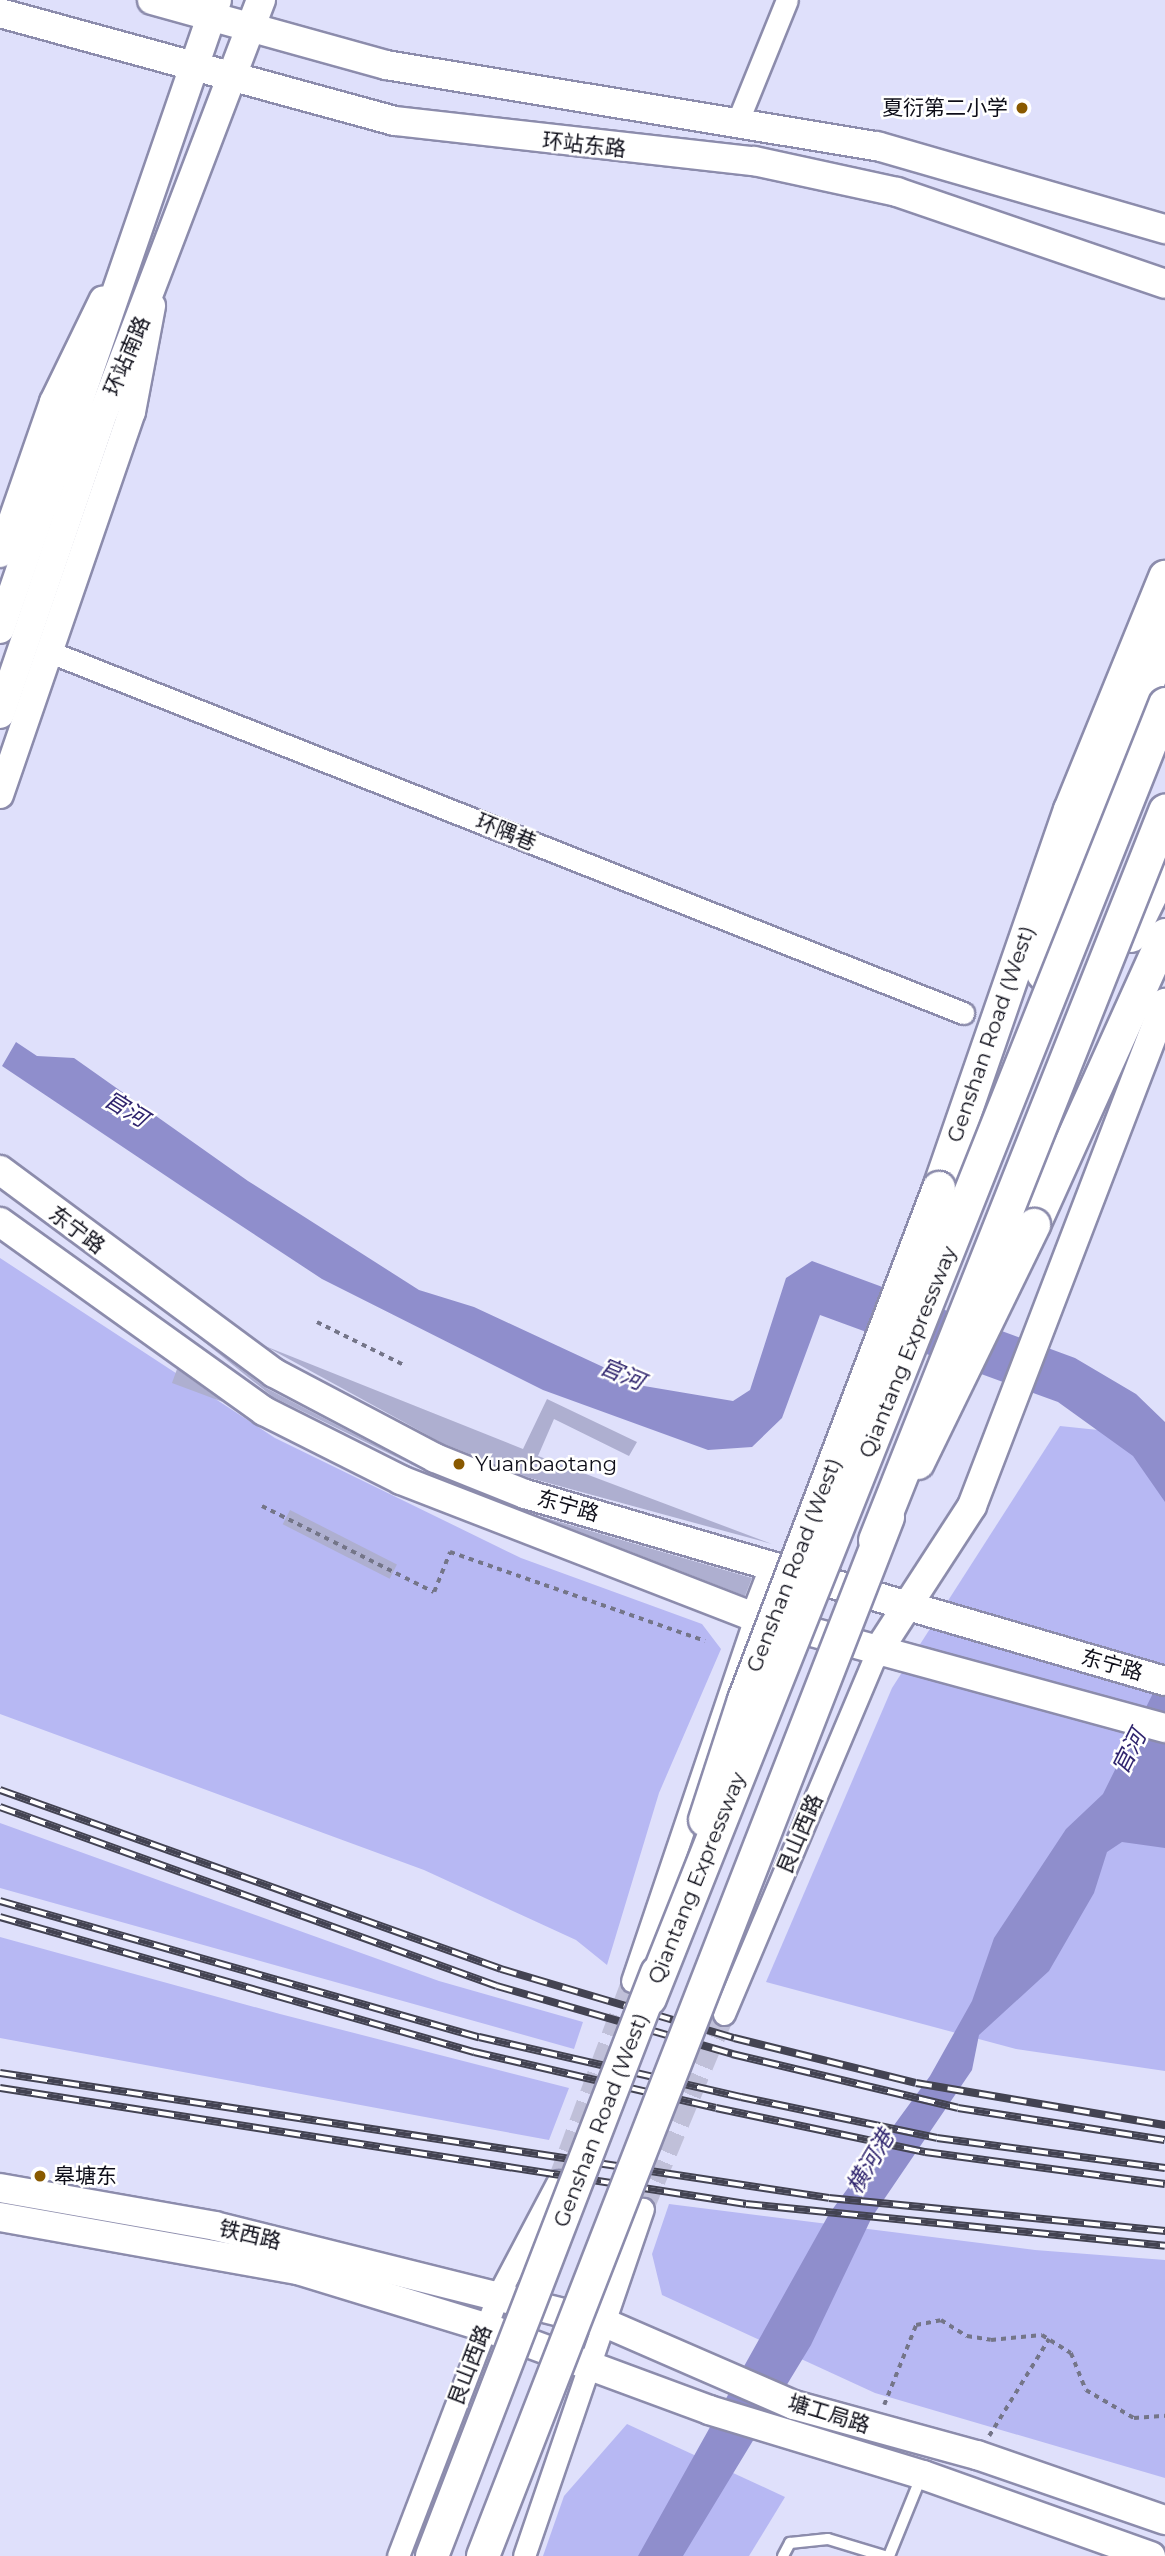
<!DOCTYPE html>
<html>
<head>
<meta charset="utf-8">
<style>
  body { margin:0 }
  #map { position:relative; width:1165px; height:2556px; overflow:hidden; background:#dfe0fb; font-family:Montserrat,"Noto Sans SC",sans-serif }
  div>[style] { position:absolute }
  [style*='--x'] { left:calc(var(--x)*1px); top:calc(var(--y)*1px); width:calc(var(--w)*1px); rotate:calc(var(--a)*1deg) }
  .green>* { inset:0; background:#b7b8f3 }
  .water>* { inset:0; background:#8f8ecc }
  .building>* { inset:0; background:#aeafd0; transform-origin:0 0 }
  .minor-tunnel>* { height:21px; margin-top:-10.5px; transform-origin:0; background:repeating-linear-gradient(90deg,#c0c0d9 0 21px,transparent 0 31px) }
  .path>* { height:3.5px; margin-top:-1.75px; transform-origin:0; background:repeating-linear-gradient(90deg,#747588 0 5px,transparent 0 10px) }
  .roads { filter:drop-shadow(2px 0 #8c8cac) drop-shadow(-2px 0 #8c8cac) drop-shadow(0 2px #8c8cac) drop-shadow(0 -2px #8c8cac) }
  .service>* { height:10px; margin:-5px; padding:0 5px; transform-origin:5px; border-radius:5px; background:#fff }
  .minor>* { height:21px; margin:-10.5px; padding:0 10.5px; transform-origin:10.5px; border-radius:10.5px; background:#fff }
  .tertiary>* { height:26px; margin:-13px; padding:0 13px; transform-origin:13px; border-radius:13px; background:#fff }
  .secondary>* { height:28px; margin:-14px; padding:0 14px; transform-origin:14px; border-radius:14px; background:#fff }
  .primary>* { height:32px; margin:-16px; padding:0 16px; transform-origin:16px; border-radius:16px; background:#fff }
  .trunk>* { height:33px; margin:-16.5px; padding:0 16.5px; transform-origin:16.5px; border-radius:16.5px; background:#fff }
  .rail>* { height:8px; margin-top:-4px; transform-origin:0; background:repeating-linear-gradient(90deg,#fff 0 16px,#434352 0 32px); box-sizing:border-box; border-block:2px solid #434352 }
  .bridges { filter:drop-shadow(2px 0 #8c8cac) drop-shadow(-2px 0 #8c8cac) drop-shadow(0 2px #8c8cac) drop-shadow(0 -2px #8c8cac) }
  .primary-bridge>* { height:32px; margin:-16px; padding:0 16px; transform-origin:16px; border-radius:16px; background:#fff }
  .trunk-bridge>* { height:33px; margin:-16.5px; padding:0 16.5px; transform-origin:16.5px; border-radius:16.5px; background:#fff }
  .dots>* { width:19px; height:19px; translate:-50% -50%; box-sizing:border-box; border:4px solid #fff; border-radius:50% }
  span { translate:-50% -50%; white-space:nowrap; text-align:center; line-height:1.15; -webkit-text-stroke:5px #fff; paint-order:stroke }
  .poi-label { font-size:21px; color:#0d0d18 }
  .right { translate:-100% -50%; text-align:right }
  .left { translate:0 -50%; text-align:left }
  .street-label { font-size:21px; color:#0d0d18 }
  .water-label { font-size:23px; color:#30256e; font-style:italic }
</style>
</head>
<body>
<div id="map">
  <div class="green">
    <i style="clip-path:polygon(0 1258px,275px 1438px,521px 1558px,702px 1624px,721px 1649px,659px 1793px,607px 1965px,576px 1940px,424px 1870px,0 1714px)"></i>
    <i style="clip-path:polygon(1060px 1426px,1165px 1437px,1165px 2071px,1016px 2049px,766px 1982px,892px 1688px)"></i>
    <i style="clip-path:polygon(0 1823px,439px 1981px,583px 2022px,574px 2049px,0 1888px)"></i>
    <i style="clip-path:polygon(0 1937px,280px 2014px,569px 2088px,549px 2140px,0 2038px)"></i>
    <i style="clip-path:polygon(669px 2204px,1035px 2250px,1165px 2260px,1165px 2478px,875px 2393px,662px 2295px,652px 2254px)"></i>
    <i style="clip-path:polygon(627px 2424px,785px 2497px,749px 2556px,543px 2556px,564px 2496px)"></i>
  </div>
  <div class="water">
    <i style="clip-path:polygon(16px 1042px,37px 1056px,74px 1058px,248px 1181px,419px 1290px,474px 1307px,644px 1386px,733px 1401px,750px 1390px,786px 1278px,812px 1261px,1075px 1358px,1136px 1394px,1165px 1422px,1165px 1502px,1133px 1456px,1058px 1402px,820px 1315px,782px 1418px,752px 1447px,708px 1450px,543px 1390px,322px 1279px,193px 1194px,2px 1066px)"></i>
    <i style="clip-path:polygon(1165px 1669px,1165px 1848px,1122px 1842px,1107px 1852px,1094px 1893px,1049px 1971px,979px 2035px,972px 2070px,872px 2217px,811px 2345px,683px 2556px,638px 2556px,829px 2214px,930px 2076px,972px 2001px,994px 1938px,1066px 1829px,1103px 1794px)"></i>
  </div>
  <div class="building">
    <i style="clip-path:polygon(193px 1333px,266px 1388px,425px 1471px,273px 1397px)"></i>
    <i style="clip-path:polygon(265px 1346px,523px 1449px,547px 1399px,637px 1442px,629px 1456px,554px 1419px,538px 1456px,772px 1544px,530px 1478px,442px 1443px)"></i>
    <i style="clip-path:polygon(177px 1369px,223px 1402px,172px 1383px)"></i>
    <i style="left:290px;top:1510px;width:120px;height:16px;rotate:27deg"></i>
    <i style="clip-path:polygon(536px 1515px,752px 1578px,745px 1596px)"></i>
  </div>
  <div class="minor-tunnel">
    <i style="--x:558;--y:2181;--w:213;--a:-69.7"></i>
    <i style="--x:643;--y:2209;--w:211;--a:-67.4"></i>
  </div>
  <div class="path">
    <i style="--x:317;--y:1322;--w:97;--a:26.3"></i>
    <i style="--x:262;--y:1506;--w:192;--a:26.6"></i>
    <i style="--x:434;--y:1592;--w:43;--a:-68.2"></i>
    <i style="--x:450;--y:1552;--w:270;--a:19.2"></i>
    <i style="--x:884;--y:2405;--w:86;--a:-68.2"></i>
    <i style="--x:916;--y:2325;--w:25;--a:-11"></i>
    <i style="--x:941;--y:2320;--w:31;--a:32"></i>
    <i style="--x:967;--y:2336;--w:24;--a:9"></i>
    <i style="--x:991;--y:2340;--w:51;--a:-5.6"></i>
    <i style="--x:1042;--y:2335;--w:34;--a:32"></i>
    <i style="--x:1071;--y:2353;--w:40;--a:68"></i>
    <i style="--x:1086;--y:2390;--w:56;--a:30.3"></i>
    <i style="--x:1134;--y:2418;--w:31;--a:-4"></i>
    <i style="--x:989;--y:2436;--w:114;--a:-58.3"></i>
  </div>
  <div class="roads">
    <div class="service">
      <i style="--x:783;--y:2556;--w:15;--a:-62"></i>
      <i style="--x:790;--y:2543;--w:38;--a:-6"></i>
      <i style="--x:828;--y:2539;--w:59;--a:16.9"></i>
      <i style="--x:889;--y:2556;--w:85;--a:-67.9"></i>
    </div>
    <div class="minor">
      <i style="--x:739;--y:118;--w:127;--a:-67.9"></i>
      <i style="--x:50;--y:652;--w:982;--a:21.57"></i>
      <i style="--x:632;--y:1981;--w:384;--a:-71.3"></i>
      <i style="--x:724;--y:2014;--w:391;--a:-67.1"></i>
      <i style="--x:398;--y:2556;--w:280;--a:-69"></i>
      <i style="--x:498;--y:2295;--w:129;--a:-62.2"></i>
      <i style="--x:524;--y:2556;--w:367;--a:-71.1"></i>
    </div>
    <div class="tertiary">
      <i style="--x:0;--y:554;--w:161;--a:-70.8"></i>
      <i style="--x:53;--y:402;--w:114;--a:-64.1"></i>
      <i style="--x:0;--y:795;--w:405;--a:-71"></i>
      <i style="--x:132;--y:412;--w:108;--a:-79.3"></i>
    </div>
    <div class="secondary">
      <i style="--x:152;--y:0;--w:243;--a:15.5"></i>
      <i style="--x:386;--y:65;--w:498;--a:9.4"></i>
      <i style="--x:877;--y:146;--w:300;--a:16.1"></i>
      <i style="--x:0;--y:13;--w:409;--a:15.3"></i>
      <i style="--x:395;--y:121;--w:361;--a:6.4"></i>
      <i style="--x:754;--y:161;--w:146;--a:12.2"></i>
      <i style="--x:897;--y:192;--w:283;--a:18.9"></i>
      <i style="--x:0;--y:629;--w:665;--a:-70.97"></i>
      <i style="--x:0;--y:714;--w:320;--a:-71.1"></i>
      <i style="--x:104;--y:411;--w:440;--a:-69.1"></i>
      <i style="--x:0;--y:1170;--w:341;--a:36.5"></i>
      <i style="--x:274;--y:1373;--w:182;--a:27.8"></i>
      <i style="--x:435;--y:1458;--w:97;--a:21.8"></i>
      <i style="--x:525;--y:1494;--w:667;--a:16.29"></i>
      <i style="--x:0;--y:1222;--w:325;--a:35.6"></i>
      <i style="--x:264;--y:1411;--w:153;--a:26.7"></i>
      <i style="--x:401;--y:1480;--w:373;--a:21.2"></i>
      <i style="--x:749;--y:1615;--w:431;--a:15.2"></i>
      <i style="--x:755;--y:1617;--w:53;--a:-68.8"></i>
      <i style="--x:876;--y:1654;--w:176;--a:-57"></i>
      <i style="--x:972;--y:1506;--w:539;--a:-69.01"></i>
      <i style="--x:0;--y:2188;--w:218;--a:10"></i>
      <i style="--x:215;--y:2226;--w:402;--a:14"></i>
      <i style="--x:605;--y:2323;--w:206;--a:23.5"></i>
      <i style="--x:794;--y:2405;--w:190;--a:15.3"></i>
      <i style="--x:977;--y:2455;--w:199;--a:19.1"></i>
      <i style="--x:0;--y:2217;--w:303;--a:10.1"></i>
      <i style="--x:298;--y:2270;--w:195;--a:17"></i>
      <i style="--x:485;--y:2327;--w:239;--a:20.3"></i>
      <i style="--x:709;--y:2410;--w:224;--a:16.9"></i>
      <i style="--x:923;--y:2475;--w:242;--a:19.6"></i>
    </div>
    <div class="primary">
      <i style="--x:939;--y:1188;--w:400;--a:-70.9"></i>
      <i style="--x:1070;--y:810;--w:252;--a:-67.8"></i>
      <i style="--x:1034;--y:1225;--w:318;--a:-65.7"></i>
    </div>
    <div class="trunk">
      <i style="--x:1130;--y:935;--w:79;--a:-63.8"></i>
      <i style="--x:1043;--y:973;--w:361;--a:-70.3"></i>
    </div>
  </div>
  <div class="rail">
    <i style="--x:0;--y:1790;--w:532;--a:19.66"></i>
    <i style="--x:501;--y:1969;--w:243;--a:16.5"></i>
    <i style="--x:734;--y:2038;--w:187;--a:13.9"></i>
    <i style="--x:916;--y:2083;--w:253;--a:9.6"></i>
    <i style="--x:0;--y:1807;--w:528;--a:19.81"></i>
    <i style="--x:497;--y:1986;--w:245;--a:16.1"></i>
    <i style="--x:732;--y:2054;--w:232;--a:13.4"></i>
    <i style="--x:958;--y:2108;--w:209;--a:8.8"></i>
    <i style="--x:0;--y:1901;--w:498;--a:15.9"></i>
    <i style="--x:479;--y:2037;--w:269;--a:12.9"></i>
    <i style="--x:741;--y:2097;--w:200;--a:11.8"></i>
    <i style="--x:937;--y:2138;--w:230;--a:7.5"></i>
    <i style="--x:0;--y:1917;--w:493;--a:15.9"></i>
    <i style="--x:474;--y:2052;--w:248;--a:13"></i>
    <i style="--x:716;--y:2108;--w:214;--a:11.9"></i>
    <i style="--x:925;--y:2152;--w:242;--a:7.6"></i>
    <i style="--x:0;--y:2073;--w:838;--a:8.57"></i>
    <i style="--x:829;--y:2198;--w:338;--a:5.6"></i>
    <i style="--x:0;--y:2088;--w:755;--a:8.84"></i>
    <i style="--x:746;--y:2204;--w:421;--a:5.7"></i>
  </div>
  <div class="bridges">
    <div class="primary-bridge">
      <i style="--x:918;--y:1463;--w:265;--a:-64"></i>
      <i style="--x:705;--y:1820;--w:126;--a:-72"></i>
      <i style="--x:744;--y:1700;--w:548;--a:-69.15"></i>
      <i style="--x:432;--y:2556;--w:625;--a:-68.9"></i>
      <i style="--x:483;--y:2556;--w:1115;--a:-68.7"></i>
    </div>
    <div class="trunk-bridge">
      <i style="--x:875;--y:1540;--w:785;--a:-68.31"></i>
      <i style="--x:649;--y:1998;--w:1393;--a:-68.26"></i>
    </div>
  </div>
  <div class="dots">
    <i style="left:1022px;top:108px;background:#895900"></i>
    <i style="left:459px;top:1464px;background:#895900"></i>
    <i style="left:40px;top:2176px;background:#895900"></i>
  </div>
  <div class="poi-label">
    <span class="right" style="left:1008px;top:108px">夏衍第二小学</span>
    <span class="left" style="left:475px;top:1464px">Yuanbaotang</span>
    <span class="left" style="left:54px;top:2176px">皋塘东</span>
  </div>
  <div class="street-label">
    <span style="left:584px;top:145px;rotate:6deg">环站东路</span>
    <span style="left:127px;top:356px;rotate:-67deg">环站南路</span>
    <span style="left:506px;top:832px;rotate:22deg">环隅巷</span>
    <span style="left:991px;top:1034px;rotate:-71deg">Genshan Road (West)</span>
    <span style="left:77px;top:1230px;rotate:37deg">东宁路</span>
    <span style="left:908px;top:1352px;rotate:-68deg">Qiantang Expressway</span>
    <span style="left:568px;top:1506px;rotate:16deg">东宁路</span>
    <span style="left:794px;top:1565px;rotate:-69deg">Genshan Road (West)</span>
    <span style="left:1112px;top:1665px;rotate:16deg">东宁路</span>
    <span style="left:800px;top:1834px;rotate:-67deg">艮山西路</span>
    <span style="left:697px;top:1878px;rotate:-68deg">Qiantang Expressway</span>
    <span style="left:601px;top:2120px;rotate:-69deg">Genshan Road (West)</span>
    <span style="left:250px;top:2235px;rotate:13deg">铁西路</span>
    <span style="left:470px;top:2365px;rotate:-69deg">艮山西路</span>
    <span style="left:829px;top:2414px;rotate:17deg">塘工局路</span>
  </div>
  <div class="water-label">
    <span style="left:126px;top:1109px;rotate:32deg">官河</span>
    <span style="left:622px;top:1374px;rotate:23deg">官河</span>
    <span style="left:1129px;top:1752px;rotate:-63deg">官河</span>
    <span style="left:870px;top:2162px;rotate:-59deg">横河港</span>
  </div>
</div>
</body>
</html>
